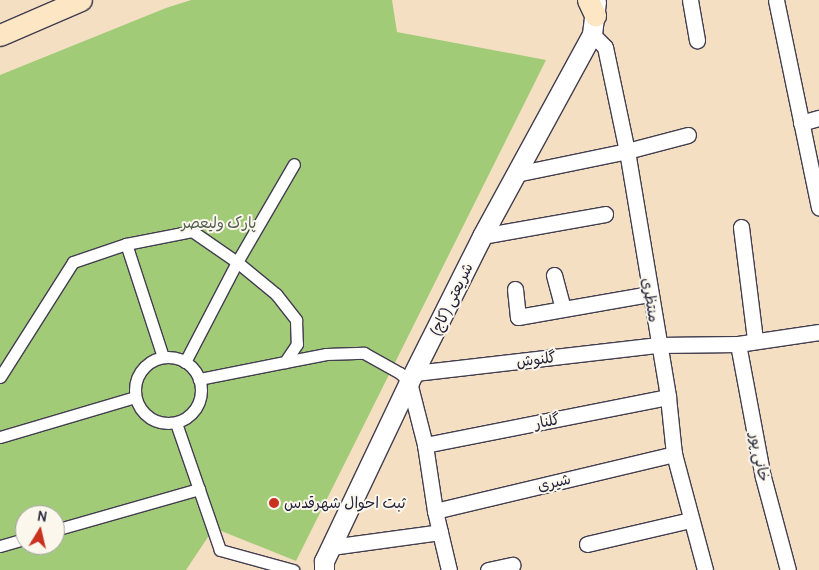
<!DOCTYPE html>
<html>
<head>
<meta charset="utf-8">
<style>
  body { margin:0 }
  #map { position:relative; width:819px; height:570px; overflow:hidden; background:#f4dfc3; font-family:Delius,"Playpen Sans Arabic",sans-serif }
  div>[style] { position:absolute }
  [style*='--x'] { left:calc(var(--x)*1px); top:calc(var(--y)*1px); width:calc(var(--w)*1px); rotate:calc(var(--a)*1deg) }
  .green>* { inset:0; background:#a2cb78 }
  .roads { filter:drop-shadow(1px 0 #423e4f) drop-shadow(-1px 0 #423e4f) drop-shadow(0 1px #423e4f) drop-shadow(0 -1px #423e4f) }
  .pedestrian>* { height:11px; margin:-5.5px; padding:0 5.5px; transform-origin:5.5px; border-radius:5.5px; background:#fff }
  .pedestrian>.ring { margin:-5.5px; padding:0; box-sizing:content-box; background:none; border:11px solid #fff; border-radius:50% }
  .minor>* { height:15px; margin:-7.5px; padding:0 7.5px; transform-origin:7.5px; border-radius:7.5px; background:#fff }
  .tertiary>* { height:19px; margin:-9.5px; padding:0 9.5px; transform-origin:9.5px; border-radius:9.5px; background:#fff }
  .secondary>* { height:21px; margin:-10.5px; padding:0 10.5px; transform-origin:10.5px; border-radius:10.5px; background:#fce6c4 }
  .dots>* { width:14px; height:14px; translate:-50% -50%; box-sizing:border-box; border:2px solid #fbf7ec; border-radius:50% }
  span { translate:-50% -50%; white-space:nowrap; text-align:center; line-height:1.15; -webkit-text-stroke:4px #fbf7ec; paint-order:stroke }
  .park-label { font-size:15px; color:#4f5d50 }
  .street-label { font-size:15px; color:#22223b }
  .poi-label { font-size:15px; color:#22223b }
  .left { translate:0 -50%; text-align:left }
  .north { position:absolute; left:15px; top:505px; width:50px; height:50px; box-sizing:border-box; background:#fbf7ec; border:1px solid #a4a2a5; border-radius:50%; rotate:9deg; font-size:14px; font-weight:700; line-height:20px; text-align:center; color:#22223b }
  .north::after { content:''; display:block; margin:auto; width:18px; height:22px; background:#c8321e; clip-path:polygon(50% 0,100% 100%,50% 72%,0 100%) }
</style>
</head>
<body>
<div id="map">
  <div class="green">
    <i style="clip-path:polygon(evenodd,191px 0,392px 0,397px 32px,546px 60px,296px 561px,214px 528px,186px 570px,0 570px,0 75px,166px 8px,191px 0,25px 515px,55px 515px,55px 545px,25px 545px,25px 515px)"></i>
  </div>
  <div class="roads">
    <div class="pedestrian">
      <i class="ring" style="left:135px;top:357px;width:55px;height:55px"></i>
      <i style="--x:163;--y:357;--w:119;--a:-108.1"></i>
      <i style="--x:126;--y:244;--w:67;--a:-11.1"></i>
      <i style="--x:192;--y:231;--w:55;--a:34.6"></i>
      <i style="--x:237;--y:262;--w:50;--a:39.4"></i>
      <i style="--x:276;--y:294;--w:33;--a:52"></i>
      <i style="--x:296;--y:320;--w:24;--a:88"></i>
      <i style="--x:297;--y:344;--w:22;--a:124"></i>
      <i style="--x:285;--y:362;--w:88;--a:168.8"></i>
      <i style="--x:185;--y:362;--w:113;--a:-62.5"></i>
      <i style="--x:237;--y:262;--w:113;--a:-59.8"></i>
      <i style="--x:285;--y:362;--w:42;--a:-11"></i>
      <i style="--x:326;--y:354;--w:38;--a:-2"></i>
      <i style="--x:364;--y:353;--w:41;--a:29.1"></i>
      <i style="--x:400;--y:373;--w:13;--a:45"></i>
      <i style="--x:0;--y:377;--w:136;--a:-57.6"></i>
      <i style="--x:73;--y:262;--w:56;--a:-18.8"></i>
      <i style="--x:176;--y:423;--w:134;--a:70.9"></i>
      <i style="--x:220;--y:550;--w:76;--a:15.3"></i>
      <i style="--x:0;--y:437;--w:141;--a:-16.5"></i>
      <i style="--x:55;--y:530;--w:150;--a:-15.9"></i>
      <i style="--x:0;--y:546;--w:26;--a:-16"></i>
    </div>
    <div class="minor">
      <i style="--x:690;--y:0;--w:41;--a:80.1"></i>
      <i style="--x:776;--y:0;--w:212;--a:78.3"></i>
      <i style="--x:592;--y:34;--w:18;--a:45"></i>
      <i style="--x:605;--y:47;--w:106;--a:78.1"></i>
      <i style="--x:627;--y:151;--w:249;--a:80.5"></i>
      <i style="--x:668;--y:397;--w:57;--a:84"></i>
      <i style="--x:674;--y:454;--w:120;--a:75"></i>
      <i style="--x:801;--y:123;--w:19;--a:-16"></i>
      <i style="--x:516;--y:174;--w:113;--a:-11.7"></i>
      <i style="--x:627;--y:151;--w:63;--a:-14.7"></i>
      <i style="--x:741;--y:227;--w:113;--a:82.9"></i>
      <i style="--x:482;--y:236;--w:125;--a:-10.1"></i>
      <i style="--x:554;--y:275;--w:34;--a:75"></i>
      <i style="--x:515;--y:289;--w:28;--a:84"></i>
      <i style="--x:518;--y:317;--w:134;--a:-9.9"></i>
      <i style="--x:738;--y:344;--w:135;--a:79.4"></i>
      <i style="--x:763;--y:477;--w:96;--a:75"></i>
      <i style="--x:415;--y:373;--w:245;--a:-6.6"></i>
      <i style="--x:658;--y:345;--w:80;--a:-0.7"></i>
      <i style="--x:738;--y:344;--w:82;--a:-8.4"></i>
      <i style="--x:409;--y:382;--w:65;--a:75.7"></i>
      <i style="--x:425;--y:445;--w:67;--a:81.4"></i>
      <i style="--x:435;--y:511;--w:61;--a:76.7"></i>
      <i style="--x:425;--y:445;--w:248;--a:-11.2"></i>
      <i style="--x:435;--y:511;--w:246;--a:-13.4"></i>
      <i style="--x:587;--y:544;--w:106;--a:-13.1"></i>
      <i style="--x:331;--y:547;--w:110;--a:-7.8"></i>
      <i style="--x:488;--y:570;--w:25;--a:-12"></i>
    </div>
    <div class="tertiary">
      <i style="--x:324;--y:570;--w:9;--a:-90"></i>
      <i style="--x:324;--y:561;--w:198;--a:-64.6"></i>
      <i style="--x:409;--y:382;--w:163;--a:-63.4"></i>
      <i style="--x:482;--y:236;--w:230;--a:-61.4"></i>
      <i style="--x:592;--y:34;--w:33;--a:-83"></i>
    </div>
    <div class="secondary">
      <i style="--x:588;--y:0;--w:17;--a:65"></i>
      <i style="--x:0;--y:35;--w:88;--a:-23.4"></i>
    </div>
  </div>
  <div class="dots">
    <i style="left:274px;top:503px;background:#c8321e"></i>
  </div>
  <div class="park-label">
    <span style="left:219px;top:223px">پارک ولیعصر</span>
  </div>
  <div class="street-label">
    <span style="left:451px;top:299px;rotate:-64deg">شریعتی (کاج)</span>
    <span style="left:651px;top:300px;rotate:81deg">منتظری</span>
    <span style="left:536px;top:359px;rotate:-7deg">گلنوش</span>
    <span style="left:547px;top:421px;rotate:-11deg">گلنار</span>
    <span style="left:760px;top:457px;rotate:79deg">خانی پور</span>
    <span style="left:554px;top:482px;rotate:-13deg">شیری</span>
  </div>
  <div class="poi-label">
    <span class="left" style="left:284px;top:503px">ثبت احوال شهرقدس</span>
  </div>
  <div class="north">N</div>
</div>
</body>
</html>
